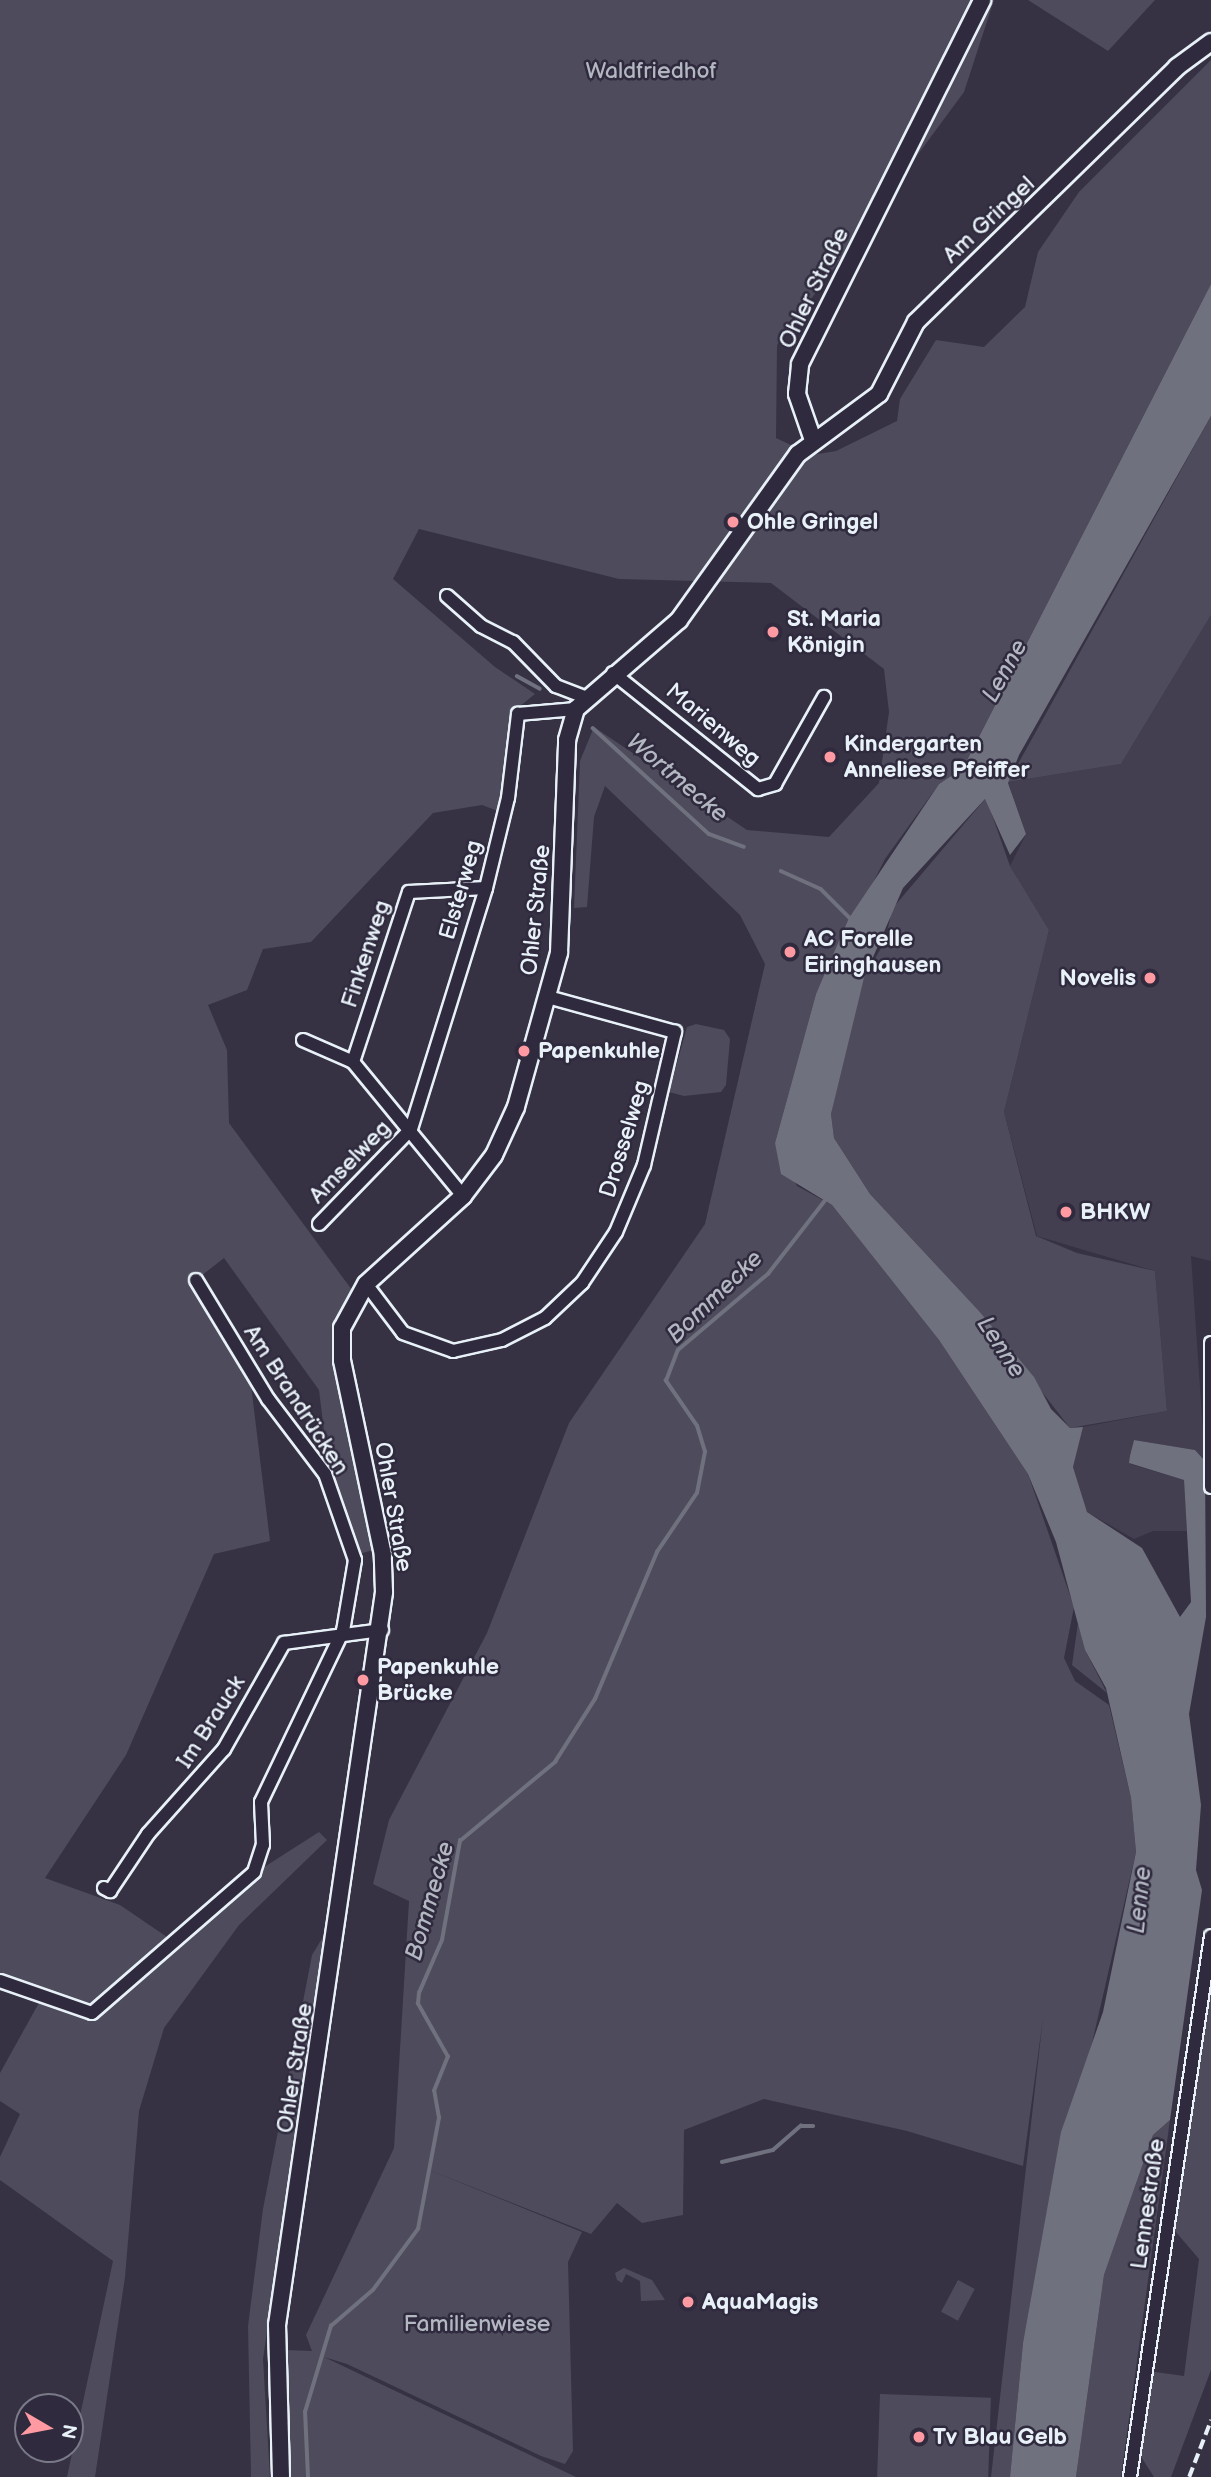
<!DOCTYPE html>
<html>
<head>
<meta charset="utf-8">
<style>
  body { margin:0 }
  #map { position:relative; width:1211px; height:2477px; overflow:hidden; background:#363244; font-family:"Balsamiq Sans",sans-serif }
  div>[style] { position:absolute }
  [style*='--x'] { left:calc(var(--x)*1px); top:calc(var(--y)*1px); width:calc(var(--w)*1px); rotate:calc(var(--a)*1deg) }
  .built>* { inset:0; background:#433f51 }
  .green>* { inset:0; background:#4d4b5c; transform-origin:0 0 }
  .water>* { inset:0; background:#70717f }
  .stream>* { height:3.5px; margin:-1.75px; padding:0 1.75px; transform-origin:1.75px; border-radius:1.75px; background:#70717f }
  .roads { filter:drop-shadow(2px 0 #e8f1f8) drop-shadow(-2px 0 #e8f1f8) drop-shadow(0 2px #e8f1f8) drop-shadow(0 -2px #e8f1f8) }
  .minor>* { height:12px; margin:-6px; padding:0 6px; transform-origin:6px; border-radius:6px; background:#2f2a3d }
  .tertiary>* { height:16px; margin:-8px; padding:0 8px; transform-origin:8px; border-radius:8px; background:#2f2a3d }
  .rail>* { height:3.5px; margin-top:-1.75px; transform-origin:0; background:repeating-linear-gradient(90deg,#e8f1f8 0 10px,transparent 0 15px) }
  .dots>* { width:19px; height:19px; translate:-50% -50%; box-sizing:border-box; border:4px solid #2f2a3d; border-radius:50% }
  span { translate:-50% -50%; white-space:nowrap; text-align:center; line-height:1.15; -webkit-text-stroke:5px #2f2a3d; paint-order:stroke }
  .park-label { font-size:23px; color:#b2b7c1 }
  .street-label { font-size:23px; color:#e8f1f8 }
  .poi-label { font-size:23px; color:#e8f1f8; font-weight:700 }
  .left { translate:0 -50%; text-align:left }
  .right { translate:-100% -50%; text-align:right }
  .water-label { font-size:24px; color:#b2b7c2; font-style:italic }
  .north { position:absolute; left:14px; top:2393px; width:70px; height:70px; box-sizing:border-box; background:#2f2a3d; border:2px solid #797a88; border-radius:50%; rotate:100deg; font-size:19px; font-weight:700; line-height:28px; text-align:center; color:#e8f1f8 }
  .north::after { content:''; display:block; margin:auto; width:24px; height:32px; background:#ff9aa2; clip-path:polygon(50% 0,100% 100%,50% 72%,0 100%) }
</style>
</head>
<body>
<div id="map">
  <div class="built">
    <i style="clip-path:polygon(1211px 615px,1211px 1261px,1191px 1256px,1205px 1461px,1195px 1450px,1134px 1440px,1130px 1464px,1184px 1480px,1187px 1531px,1153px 1531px,1134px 1539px,1087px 1512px,1073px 1467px,1083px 1427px,1167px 1411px,1155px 1271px,1037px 1236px,1004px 1112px,1049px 930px,1010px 866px,1026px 834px,1008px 782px,1121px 764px)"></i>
  </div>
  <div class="green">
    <i style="clip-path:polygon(0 0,994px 0,964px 92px,777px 345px,776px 438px,812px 455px,836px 451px,897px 421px,900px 399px,936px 340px,984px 347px,1025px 307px,1038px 252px,1079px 192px,1211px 60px,1211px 284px,963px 768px,939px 784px,885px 859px,816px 994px,775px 1143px,797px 1186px,832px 1205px,939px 1340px,1028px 1474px,1074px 1607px,1064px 1658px,1075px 1681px,1109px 1705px,1131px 1798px,1136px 1852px,1023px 2343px,1010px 2477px,991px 2477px,1043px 2018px,1023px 2166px,907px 2131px,764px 2099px,684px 2130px,683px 2215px,642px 2223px,617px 2203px,591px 2234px,424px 2168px,582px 2232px,568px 2262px,573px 2451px,565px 2464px,541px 2456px,347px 2364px,324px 2357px,576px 2477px,287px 2477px,286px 2350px,312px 2351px,306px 2335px,394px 2148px,409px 1901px,373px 1884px,389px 1820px,487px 1633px,569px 1423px,705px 1224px,765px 964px,740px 915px,605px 786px,594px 817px,587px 907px,574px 908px,580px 761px,594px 727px,747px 830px,829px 837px,879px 783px,889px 712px,884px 669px,771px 583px,619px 579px,419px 529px,393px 579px,495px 667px,535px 694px,515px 710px,498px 811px,482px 805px,433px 813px,311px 942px,263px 949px,247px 990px,208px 1005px,227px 1050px,229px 1123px,352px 1290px,337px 1328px,377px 1549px,359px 1554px,329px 1472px,319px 1390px,224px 1258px,192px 1283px,251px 1385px,270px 1541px,214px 1554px,126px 1755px,45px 1878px,120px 1905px,167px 1937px,90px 2006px,0 1975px)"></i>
    <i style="clip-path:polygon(1028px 0,1155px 0,1108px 51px)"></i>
    <i style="clip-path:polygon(1211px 416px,1211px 615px,1121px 764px,1008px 782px)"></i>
    <i style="clip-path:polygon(986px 798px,1010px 866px,1049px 930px,1004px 1112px,1036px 1236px,1077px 1253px,1155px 1271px,1167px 1411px,1070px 1428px,979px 1311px,870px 1194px,834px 1138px,831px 1114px,841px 1062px,864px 978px,885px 941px,892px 909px)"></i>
    <i style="clip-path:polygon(696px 1024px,724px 1030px,730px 1039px,726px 1085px,721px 1092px,684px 1096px,669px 1092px,687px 1027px)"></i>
    <i style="clip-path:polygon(1078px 1623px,1085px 1650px,1107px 1693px,1072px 1665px)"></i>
    <i style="clip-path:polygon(319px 1832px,327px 1840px,239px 1925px,164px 2028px,139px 2111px,125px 2277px,95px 2477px,67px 2477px,113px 2261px,0 2180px,0 2157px,20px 2114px,0 2101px,0 2073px,40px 2001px,95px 2016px,258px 1871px)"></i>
    <i style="clip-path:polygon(326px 1932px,263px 2359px,270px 2477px,251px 2477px,248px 2326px,263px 2209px,312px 1955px)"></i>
    <i style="clip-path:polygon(1211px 1951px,1211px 2370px,1171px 2477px,1154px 2477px,1138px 2452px,1148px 2371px,1184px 2376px,1199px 2259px,1169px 2224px)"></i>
    <i style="clip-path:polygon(1170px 2120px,1121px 2477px,1076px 2477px,1104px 2275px,1153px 2135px)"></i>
    <i style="clip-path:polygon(624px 2268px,652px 2280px,665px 2300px,641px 2301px,640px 2281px,626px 2274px,622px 2283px,617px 2280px,615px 2273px)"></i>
    <i style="left:958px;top:2280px;width:19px;height:36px;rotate:28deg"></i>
    <i style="left:880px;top:2394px;width:111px;height:83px;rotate:2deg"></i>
  </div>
  <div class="water">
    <i style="clip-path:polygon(1211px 284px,1211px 416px,1019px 755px,1008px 783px,1026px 834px,1010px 855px,985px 799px,903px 888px,864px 978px,831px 1114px,834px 1138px,870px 1194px,979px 1311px,1034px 1377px,1051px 1409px,1070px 1428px,1083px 1427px,1073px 1467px,1087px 1512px,1142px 1548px,1180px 1617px,1191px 1602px,1184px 1480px,1129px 1463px,1130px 1456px,1134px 1440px,1195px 1450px,1205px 1461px,1206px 1617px,1189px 1714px,1201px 1805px,1196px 1870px,1202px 1890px,1170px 2120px,1153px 2135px,1104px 2275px,1076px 2477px,1010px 2477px,1023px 2343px,1061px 2132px,1103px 2012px,1136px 1852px,1131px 1798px,1106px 1688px,1085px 1650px,1056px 1542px,1028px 1474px,939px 1340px,832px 1205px,781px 1174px,775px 1143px,816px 994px,849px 918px,939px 784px,963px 768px)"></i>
  </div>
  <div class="stream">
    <i style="--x:517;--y:676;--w:26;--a:29"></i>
    <i style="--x:593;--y:728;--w:157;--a:42.4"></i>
    <i style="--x:709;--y:834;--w:37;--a:20"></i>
    <i style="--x:781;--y:871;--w:44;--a:24.2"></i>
    <i style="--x:821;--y:889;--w:44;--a:45"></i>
    <i style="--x:722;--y:2162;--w:52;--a:-13.2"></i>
    <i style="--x:773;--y:2150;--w:37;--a:-41"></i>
    <i style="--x:801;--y:2126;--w:12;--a:0"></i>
    <i style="--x:308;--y:2477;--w:65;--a:-92.6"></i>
    <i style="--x:305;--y:2412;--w:90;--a:-73.2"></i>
    <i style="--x:331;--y:2326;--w:55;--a:-40.6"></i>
    <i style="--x:373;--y:2290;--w:76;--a:-53.6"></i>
    <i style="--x:418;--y:2229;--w:113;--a:-79.3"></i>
    <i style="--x:439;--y:2118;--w:27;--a:-100"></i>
    <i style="--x:434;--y:2091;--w:37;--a:-68"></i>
    <i style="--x:448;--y:2057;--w:61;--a:-119.5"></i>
    <i style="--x:418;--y:2004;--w:11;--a:-85"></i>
    <i style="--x:419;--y:1993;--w:58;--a:-66.5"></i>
    <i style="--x:442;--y:1940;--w:101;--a:-79.7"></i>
    <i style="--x:460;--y:1841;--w:124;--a:-39.7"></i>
    <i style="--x:555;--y:1762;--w:75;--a:-57.6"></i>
    <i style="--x:595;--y:1699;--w:160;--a:-67.1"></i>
    <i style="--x:657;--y:1552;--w:71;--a:-55.9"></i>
    <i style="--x:697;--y:1493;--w:42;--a:-79"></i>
    <i style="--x:705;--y:1452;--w:27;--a:-107"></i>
    <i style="--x:697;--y:1426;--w:55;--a:-124.6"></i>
    <i style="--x:666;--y:1381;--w:33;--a:-69"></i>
    <i style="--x:678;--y:1350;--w:118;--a:-40.2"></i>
    <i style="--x:768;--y:1274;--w:96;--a:-52.2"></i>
  </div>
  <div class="roads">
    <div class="minor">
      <i style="--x:447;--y:596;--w:45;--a:41.4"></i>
      <i style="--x:481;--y:626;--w:36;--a:27"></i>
      <i style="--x:513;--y:642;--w:62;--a:45.7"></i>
      <i style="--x:556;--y:686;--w:30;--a:21"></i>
      <i style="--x:613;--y:673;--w:186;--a:38.7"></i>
      <i style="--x:758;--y:789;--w:18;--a:-16"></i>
      <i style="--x:775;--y:784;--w:100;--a:-60.6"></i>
      <i style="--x:303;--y:1040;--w:55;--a:23.7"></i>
      <i style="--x:353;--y:1062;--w:173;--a:50.6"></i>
      <i style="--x:353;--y:1062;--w:179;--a:-71.8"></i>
      <i style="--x:409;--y:892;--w:77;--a:-3"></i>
      <i style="--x:319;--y:1224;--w:132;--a:-45.9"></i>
      <i style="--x:411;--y:1129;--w:252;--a:-72.7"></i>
      <i style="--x:486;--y:888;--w:93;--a:-76.3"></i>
      <i style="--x:508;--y:798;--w:85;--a:-83.2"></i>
      <i style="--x:518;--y:714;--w:58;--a:-4.9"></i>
      <i style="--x:366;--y:1284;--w:61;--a:52.9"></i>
      <i style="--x:403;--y:1333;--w:53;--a:19.8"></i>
      <i style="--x:453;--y:1351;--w:50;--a:-12.7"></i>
      <i style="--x:502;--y:1340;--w:48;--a:-27.1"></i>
      <i style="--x:545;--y:1318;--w:51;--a:-43.4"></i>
      <i style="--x:582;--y:1283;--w:61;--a:-56.3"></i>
      <i style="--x:616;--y:1232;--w:73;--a:-67.3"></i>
      <i style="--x:644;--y:1165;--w:137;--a:-76.9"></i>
      <i style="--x:675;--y:1032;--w:132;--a:-164.6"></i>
      <i style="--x:1211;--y:1343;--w:144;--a:90"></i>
      <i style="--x:104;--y:1888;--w:7;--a:27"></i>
      <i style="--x:110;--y:1891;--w:69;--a:-56.3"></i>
      <i style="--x:148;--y:1834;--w:114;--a:-48.2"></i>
      <i style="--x:224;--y:1749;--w:122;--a:-60.5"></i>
      <i style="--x:284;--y:1643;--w:99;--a:-7.6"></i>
      <i style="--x:0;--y:1981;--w:97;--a:19.2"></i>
      <i style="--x:92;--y:2013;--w:215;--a:-41"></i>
      <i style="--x:254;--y:1872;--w:28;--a:-72"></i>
      <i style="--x:263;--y:1845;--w:43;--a:-92.7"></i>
      <i style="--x:261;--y:1802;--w:190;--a:-64.4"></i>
      <i style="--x:343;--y:1631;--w:72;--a:-80.4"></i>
      <i style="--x:355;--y:1560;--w:91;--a:-109.2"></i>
      <i style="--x:325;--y:1474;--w:94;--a:-127.2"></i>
      <i style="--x:268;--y:1399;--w:139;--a:-121.2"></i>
      <i style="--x:1130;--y:2477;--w:547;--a:-81.48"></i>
    </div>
    <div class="tertiary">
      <i style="--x:813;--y:440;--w:49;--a:-109.2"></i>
      <i style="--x:797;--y:394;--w:30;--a:-84"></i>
      <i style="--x:800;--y:364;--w:407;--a:-63.4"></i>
      <i style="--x:281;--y:2477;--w:152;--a:-91.5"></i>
      <i style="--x:277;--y:2325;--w:741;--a:-81.69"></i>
      <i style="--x:384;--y:1592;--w:37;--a:-92"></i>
      <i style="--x:383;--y:1555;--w:199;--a:-101.9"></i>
      <i style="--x:342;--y:1360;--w:32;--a:-90"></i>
      <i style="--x:342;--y:1328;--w:50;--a:-61.4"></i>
      <i style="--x:366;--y:1284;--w:131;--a:-42.2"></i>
      <i style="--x:463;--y:1196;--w:51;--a:-52.9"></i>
      <i style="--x:494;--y:1155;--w:53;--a:-65.4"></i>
      <i style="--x:516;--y:1107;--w:160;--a:-74.4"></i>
      <i style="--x:559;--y:953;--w:213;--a:-87.8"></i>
      <i style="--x:567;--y:740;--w:32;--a:-74"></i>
      <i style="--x:576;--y:709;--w:136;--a:-40.8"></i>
      <i style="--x:679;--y:620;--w:204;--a:-54.4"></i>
      <i style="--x:798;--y:454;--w:101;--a:-36.5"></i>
      <i style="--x:879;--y:394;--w:81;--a:-62.8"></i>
      <i style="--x:916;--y:322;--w:365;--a:-44.3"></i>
      <i style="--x:1177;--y:67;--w:42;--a:-36.3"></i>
    </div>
  </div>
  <div class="rail">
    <i style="--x:1189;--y:2477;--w:61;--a:-68.9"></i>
  </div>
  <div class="dots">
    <i style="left:733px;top:522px;background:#ff9aa2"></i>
    <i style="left:773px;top:632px;background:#ff9aa2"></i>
    <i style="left:830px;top:757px;background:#ff9aa2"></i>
    <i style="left:790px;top:952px;background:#ff9aa2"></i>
    <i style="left:1150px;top:978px;background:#ff9aa2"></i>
    <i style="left:524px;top:1051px;background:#ff9aa2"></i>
    <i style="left:1066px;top:1212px;background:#ff9aa2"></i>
    <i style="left:363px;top:1680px;background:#ff9aa2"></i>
    <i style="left:688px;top:2302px;background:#ff9aa2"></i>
    <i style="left:919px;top:2437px;background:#ff9aa2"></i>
  </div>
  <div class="park-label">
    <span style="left:651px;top:71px">Waldfriedhof</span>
    <span style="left:477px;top:2324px">Familienwiese</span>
  </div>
  <div class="street-label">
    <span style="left:989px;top:220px;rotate:-43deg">Am Gringel</span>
    <span style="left:814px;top:288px;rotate:-64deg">Ohler Straße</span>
    <span style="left:713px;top:725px;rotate:40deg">Marienweg</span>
    <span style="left:461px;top:890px;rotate:-74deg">Elsterweg</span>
    <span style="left:536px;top:910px;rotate:-84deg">Ohler Straße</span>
    <span style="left:366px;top:954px;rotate:-72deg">Finkenweg</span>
    <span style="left:625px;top:1139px;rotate:-73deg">Drosselweg</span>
    <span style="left:350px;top:1162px;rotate:-46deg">Amselweg</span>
    <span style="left:296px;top:1400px;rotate:57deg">Am Brandrücken</span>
    <span style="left:393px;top:1507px;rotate:80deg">Ohler Straße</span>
    <span style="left:211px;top:1722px;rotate:-57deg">Im Brauck</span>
    <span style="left:295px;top:2068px;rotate:-81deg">Ohler Straße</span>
    <span style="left:1148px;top:2204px;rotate:-82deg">Lennestraße</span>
  </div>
  <div class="poi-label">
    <span class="left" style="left:747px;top:522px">Ohle Gringel</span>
    <span class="left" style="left:787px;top:632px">St. Maria<br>Königin</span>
    <span class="left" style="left:844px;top:757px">Kindergarten<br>Anneliese Pfeiffer</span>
    <span class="left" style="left:804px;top:952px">AC Forelle<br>Eiringhausen</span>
    <span class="right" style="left:1136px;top:978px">Novelis</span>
    <span class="left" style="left:538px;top:1051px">Papenkuhle</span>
    <span class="left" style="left:1080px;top:1212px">BHKW</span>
    <span class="left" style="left:377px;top:1680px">Papenkuhle<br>Brücke</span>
    <span class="left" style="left:702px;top:2302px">AquaMagis</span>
    <span class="left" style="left:933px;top:2437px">Tv Blau Gelb</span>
  </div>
  <div class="water-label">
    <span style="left:1005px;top:671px;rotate:-61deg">Lenne</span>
    <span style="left:677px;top:778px;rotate:40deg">Wortmecke</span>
    <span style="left:715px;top:1297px;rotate:-44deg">Bommecke</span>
    <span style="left:1001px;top:1347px;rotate:57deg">Lenne</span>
    <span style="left:1140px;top:1900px;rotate:-84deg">Lenne</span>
    <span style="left:430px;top:1901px;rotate:-74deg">Bommecke</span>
  </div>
  <div class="north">N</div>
</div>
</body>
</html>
